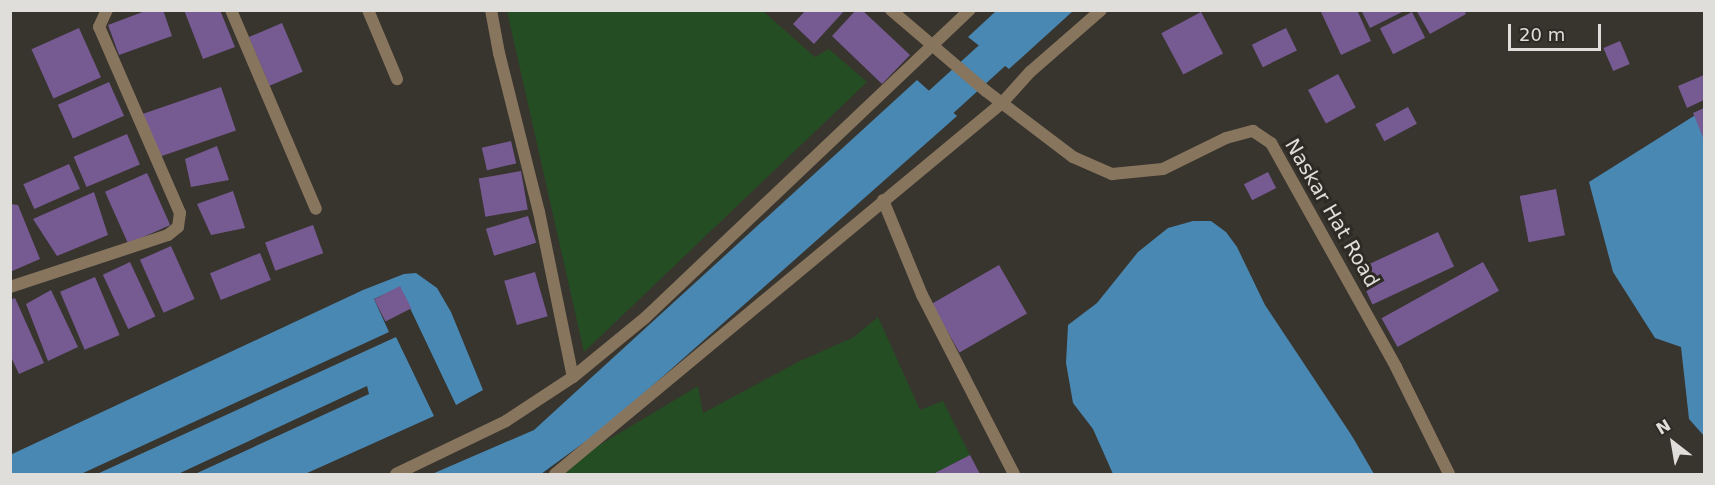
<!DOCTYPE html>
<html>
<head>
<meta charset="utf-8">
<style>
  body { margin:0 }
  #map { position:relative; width:1715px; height:485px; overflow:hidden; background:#38342e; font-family:"DejaVu Sans",sans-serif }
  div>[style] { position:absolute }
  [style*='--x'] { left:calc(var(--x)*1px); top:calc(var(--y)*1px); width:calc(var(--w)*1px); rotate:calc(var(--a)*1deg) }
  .green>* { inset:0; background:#244d23 }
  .water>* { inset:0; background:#4988b3 }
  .canal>* { height:33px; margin:-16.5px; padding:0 16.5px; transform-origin:16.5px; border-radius:16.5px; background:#4988b3 }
  .building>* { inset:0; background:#765a92; transform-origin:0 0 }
  .street>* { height:12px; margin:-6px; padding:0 6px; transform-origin:6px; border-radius:6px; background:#88755e }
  span { translate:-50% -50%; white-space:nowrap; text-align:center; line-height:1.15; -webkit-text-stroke:6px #2e2a24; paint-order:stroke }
  .street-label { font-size:20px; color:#e0deda }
  .frame { position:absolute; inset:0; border:12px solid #e0deda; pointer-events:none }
  .north { position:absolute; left:1643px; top:413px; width:60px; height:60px; -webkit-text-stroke:4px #2e2a24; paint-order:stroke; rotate:329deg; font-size:16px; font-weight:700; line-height:24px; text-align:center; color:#e0deda }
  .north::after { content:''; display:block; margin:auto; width:21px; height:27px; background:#e0deda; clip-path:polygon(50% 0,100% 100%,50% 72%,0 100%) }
  .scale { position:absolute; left:1508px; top:24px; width:93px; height:27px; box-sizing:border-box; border:3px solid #e0deda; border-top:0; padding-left:8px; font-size:18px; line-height:21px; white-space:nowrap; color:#e0deda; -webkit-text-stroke:4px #2e2a24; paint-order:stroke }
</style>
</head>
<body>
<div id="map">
  <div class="green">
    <i style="clip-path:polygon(507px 11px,763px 11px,815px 57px,829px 49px,867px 82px,584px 352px)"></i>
    <i style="clip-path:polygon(878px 317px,920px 410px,943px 401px,970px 455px,933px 474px,551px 474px,698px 386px,703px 413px,800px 361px,854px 337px)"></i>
  </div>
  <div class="water">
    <i style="clip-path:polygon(996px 11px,996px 10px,1073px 11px,1009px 69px,968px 37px)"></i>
    <i style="clip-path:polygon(917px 80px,957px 116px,608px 425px,541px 474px,432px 474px,534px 430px)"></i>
    <i style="clip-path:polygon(1697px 114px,1704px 130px,1704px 436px,1689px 419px,1681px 347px,1655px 338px,1613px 272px,1589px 182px)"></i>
    <i style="clip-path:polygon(1193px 221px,1211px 221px,1226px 232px,1237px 247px,1265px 305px,1352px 436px,1374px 474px,1113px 474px,1093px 429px,1073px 403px,1066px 363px,1068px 325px,1097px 303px,1138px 252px,1168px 228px)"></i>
    <i style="clip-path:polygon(416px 273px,437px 288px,451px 312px,483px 390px,456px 405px,400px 287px,374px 299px,389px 332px,81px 474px,11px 474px,10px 455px,363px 290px,404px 274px)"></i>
    <i style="clip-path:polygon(396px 337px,434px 416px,305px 474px,195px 474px,369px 394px,367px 386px,178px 474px,97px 474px)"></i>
  </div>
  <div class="canal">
    <i style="--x:907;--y:132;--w:181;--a:-42.3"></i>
  </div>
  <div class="building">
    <i style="clip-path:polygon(148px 10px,163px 10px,172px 36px,119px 55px,108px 25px)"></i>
    <i style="clip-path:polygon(184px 10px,220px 10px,235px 47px,203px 59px)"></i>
    <i style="clip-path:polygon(806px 10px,845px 10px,814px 44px,793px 24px)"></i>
    <i style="clip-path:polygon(856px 10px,862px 10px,910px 55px,882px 84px,832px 36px)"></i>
    <i style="clip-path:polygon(1325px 10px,1357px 10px,1371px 41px,1341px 55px,1321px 12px)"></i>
    <i style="clip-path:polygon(1361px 10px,1406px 10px,1370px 28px)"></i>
    <i style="clip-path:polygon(1416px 10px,1464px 10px,1466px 14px,1430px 34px)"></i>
    <i style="left:1201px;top:12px;width:47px;height:45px;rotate:62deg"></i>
    <i style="left:1412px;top:12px;width:29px;height:36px;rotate:63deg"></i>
    <i style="left:282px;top:23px;width:53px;height:36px;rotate:67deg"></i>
    <i style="left:79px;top:28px;width:54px;height:52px;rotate:66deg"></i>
    <i style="left:1286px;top:28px;width:25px;height:38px;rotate:64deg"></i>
    <i style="left:1620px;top:41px;width:25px;height:18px;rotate:67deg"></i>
    <i style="left:1338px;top:74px;width:38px;height:34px;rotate:62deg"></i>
    <i style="clip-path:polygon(1704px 75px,1704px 100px,1687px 108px,1678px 86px)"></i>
    <i style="left:109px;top:82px;width:37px;height:56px;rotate:66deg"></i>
    <i style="left:221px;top:87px;width:46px;height:83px;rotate:71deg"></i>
    <i style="left:1408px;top:107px;width:19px;height:37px;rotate:62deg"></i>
    <i style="clip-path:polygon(1704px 108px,1704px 140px,1693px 113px)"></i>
    <i style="left:127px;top:134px;width:33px;height:58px;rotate:67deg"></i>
    <i style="left:511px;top:141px;width:23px;height:30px;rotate:77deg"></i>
    <i style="clip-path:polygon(217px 146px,229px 180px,191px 187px,185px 159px)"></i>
    <i style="left:69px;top:164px;width:27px;height:50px;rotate:66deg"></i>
    <i style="left:521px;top:171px;width:39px;height:43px;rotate:80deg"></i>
    <i style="left:1268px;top:172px;width:18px;height:27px;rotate:63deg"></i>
    <i style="left:147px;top:173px;width:57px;height:46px;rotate:66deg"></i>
    <i style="left:1556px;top:189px;width:47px;height:37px;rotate:79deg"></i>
    <i style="clip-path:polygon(233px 191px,245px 228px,211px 235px,197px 204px)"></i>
    <i style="clip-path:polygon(94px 192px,108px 235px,57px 256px,33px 219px)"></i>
    <i style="clip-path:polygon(10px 204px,18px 205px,40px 259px,10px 272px)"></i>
    <i style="left:528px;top:216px;width:28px;height:44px;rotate:73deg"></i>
    <i style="left:313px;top:225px;width:30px;height:51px;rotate:70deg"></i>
    <i style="left:1438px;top:232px;width:38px;height:90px;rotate:65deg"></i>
    <i style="left:171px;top:246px;width:58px;height:34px;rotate:66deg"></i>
    <i style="left:260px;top:253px;width:29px;height:54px;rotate:68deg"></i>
    <i style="left:130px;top:262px;width:60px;height:30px;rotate:65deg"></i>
    <i style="left:1483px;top:262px;width:33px;height:116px;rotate:61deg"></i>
    <i style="left:999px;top:265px;width:56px;height:78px;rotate:60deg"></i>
    <i style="left:535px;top:272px;width:46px;height:32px;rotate:74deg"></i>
    <i style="left:95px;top:277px;width:63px;height:38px;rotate:67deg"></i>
    <i style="left:400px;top:286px;width:25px;height:29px;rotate:63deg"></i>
    <i style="clip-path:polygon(51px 290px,78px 347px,48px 361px,26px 304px)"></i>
    <i style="clip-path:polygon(15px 298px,44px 363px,19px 374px,10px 355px,10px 300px)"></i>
    <i style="clip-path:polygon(970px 455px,980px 474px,933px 474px)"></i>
  </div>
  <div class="street">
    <i style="--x:231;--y:10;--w:216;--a:66.9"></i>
    <i style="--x:368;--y:10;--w:75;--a:67.2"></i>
    <i style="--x:491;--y:10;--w:44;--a:79.5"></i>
    <i style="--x:499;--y:53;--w:164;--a:75.9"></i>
    <i style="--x:539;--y:212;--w:168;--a:78.4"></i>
    <i style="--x:891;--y:10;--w:125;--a:40.5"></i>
    <i style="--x:986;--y:91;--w:109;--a:37.2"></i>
    <i style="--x:1073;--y:157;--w:43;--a:23.6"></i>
    <i style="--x:1112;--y:174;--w:51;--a:-5.6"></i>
    <i style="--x:1163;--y:169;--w:70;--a:-26.2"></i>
    <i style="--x:1226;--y:138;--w:28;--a:-15"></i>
    <i style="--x:1253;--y:131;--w:22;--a:34"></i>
    <i style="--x:1271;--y:143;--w:257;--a:60.8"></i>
    <i style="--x:1396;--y:367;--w:119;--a:63.6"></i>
    <i style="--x:883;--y:200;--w:103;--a:67.7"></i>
    <i style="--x:922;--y:295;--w:201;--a:62.8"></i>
    <i style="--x:10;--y:287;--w:166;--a:-18.2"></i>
    <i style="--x:168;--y:235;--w:13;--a:-39"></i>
    <i style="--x:178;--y:227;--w:14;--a:-82"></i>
    <i style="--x:180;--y:213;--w:203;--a:-113.5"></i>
    <i style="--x:99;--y:27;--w:19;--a:-65"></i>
    <i style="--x:396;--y:474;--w:122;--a:-25.7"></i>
    <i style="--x:506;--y:421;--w:80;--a:-33.3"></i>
    <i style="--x:573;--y:377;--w:94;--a:-39.4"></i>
    <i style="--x:646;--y:317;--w:446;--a:-43.5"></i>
    <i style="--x:555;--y:474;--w:581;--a:-39.69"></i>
    <i style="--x:1002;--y:103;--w:42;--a:-47.9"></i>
    <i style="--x:1030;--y:72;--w:94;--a:-41.1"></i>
  </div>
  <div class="street-label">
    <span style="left:1332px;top:213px;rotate:60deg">Naskar Hat Road</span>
  </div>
  <div class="frame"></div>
  <div class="north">N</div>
  <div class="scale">20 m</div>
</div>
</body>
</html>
